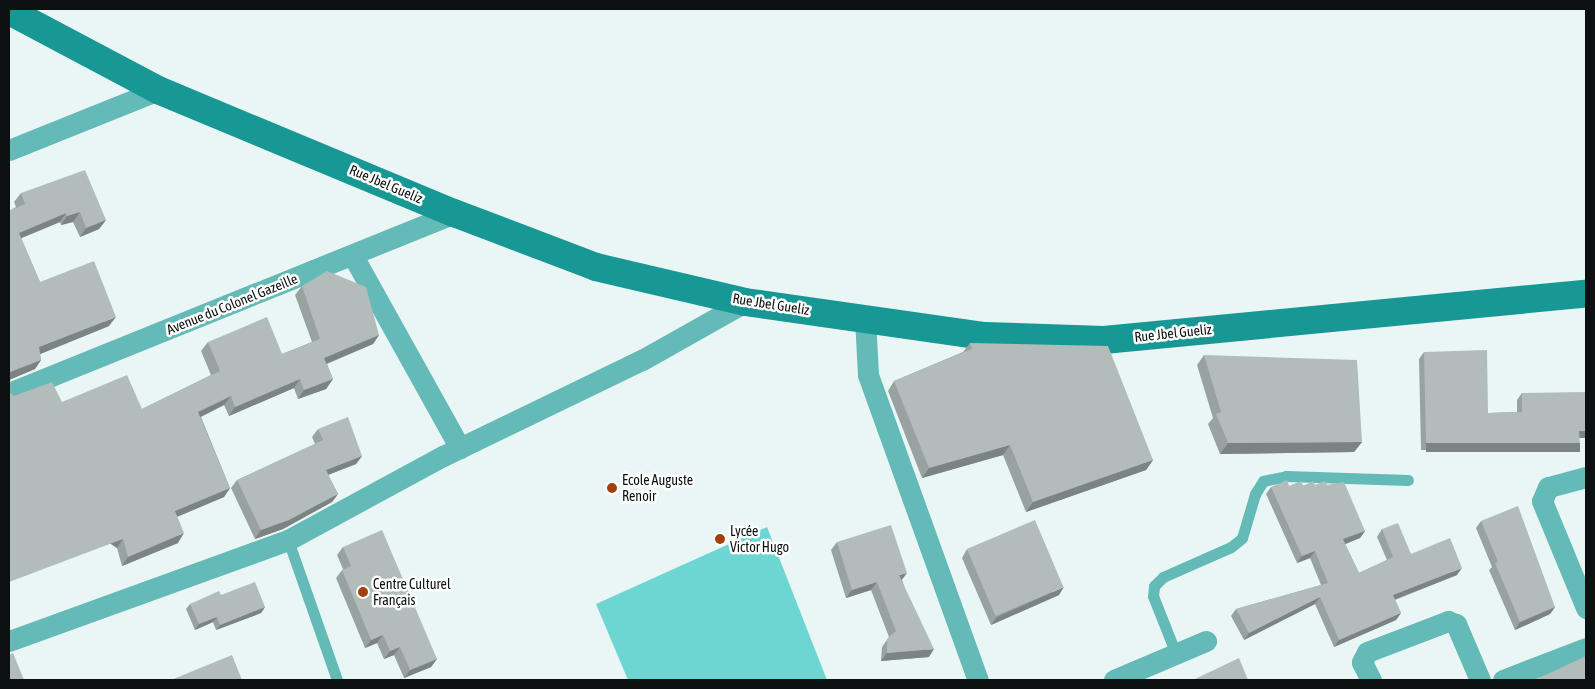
<!DOCTYPE html>
<html>
<head>
<meta charset="utf-8">
<style>
  body { margin:0 }
  #map { position:relative; width:1595px; height:689px; overflow:hidden; background:#eaf6f5; font-family:"Asap Condensed",sans-serif }
  div>[style] { position:absolute }
  [style*='--x'] { left:calc(var(--x)*1px); top:calc(var(--y)*1px); width:calc(var(--w)*1px); rotate:calc(var(--a)*1deg) }
  .green>* { inset:0; background:#6ed6d2 }
  .lane>* { height:11px; margin:-5.5px; padding:0 5.5px; transform-origin:5.5px; border-radius:5.5px; background:#63bab6 }
  .street>* { height:21px; margin:-10.5px; padding:0 10.5px; transform-origin:10.5px; border-radius:10.5px; background:#63bab6 }
  .secondary>* { height:28px; margin:-14px; padding:0 14px; transform-origin:14px; border-radius:14px; background:#179895 }
  .wall>* { inset:0; background:#98a2a1 }
  .shaded-wall>* { inset:0; background:#7c8483; transform-origin:0 0 }
  .building>* { inset:0; background:#b1bcbb; transform-origin:0 0 }
  .dots>* { width:14px; height:14px; translate:-50% -50%; box-sizing:border-box; border:2px solid #fff; border-radius:50% }
  span { translate:-50% -50%; white-space:nowrap; text-align:center; line-height:1.15; -webkit-text-stroke:5px #fff; paint-order:stroke }
  .street-label { font-size:14px; color:#0d1010 }
  .poi-label { font-size:14px; color:#0d1010 }
  .left { translate:0 -50%; text-align:left }
  .frame { position:absolute; inset:0; border:10px solid #0d1010; pointer-events:none }
</style>
</head>
<body>
<div id="map">
  <div class="green">
    <i style="clip-path:polygon(767px 527px,827px 680px,628px 680px,596px 604px)"></i>
  </div>
  <div class="lane">
    <i style="--x:288;--y:540;--w:148;--a:70.7"></i>
    <i style="--x:1176;--y:654;--w:62;--a:-111.6"></i>
    <i style="--x:1153;--y:596;--w:10;--a:-84"></i>
    <i style="--x:1154;--y:586;--w:13;--a:-45"></i>
    <i style="--x:1163;--y:577;--w:74;--a:-23.8"></i>
    <i style="--x:1231;--y:547;--w:14;--a:-39"></i>
    <i style="--x:1242;--y:538;--w:46;--a:-73.5"></i>
    <i style="--x:1255;--y:494;--w:15;--a:-58"></i>
    <i style="--x:1263;--y:481;--w:24;--a:-12"></i>
    <i style="--x:1286;--y:476;--w:122;--a:1.9"></i>
  </div>
  <div class="street">
    <i style="--x:9;--y:150;--w:161;--a:-21.9"></i>
    <i style="--x:353;--y:256;--w:220;--a:60.9"></i>
    <i style="--x:865;--y:319;--w:56;--a:86.9"></i>
    <i style="--x:868;--y:375;--w:324;--a:70.2"></i>
    <i style="--x:9;--y:393;--w:480;--a:-22"></i>
    <i style="--x:1586;--y:477;--w:39;--a:165"></i>
    <i style="--x:1548;--y:487;--w:15;--a:113"></i>
    <i style="--x:1542;--y:501;--w:116;--a:67.6"></i>
    <i style="--x:9;--y:641;--w:297;--a:-19.9"></i>
    <i style="--x:288;--y:540;--w:176;--a:-28.5"></i>
    <i style="--x:443;--y:456;--w:221;--a:-25.8"></i>
    <i style="--x:642;--y:360;--w:118;--a:-29.4"></i>
    <i style="--x:1114;--y:680;--w:100;--a:-23"></i>
    <i style="--x:1371;--y:680;--w:20;--a:-117"></i>
    <i style="--x:1362;--y:662;--w:11;--a:-63"></i>
    <i style="--x:1367;--y:652;--w:87;--a:-20.9"></i>
    <i style="--x:1448;--y:621;--w:9;--a:21"></i>
    <i style="--x:1456;--y:624;--w:61;--a:66.8"></i>
    <i style="--x:1503;--y:680;--w:89;--a:-21.1"></i>
  </div>
  <div class="secondary">
    <i style="--x:9;--y:11;--w:169;--a:27.9"></i>
    <i style="--x:158;--y:90;--w:321;--a:22.6"></i>
    <i style="--x:454;--y:213;--w:152;--a:20.8"></i>
    <i style="--x:596;--y:267;--w:153;--a:13.2"></i>
    <i style="--x:745;--y:302;--w:242;--a:8.1"></i>
    <i style="--x:985;--y:336;--w:119;--a:1.9"></i>
    <i style="--x:1104;--y:340;--w:484;--a:-5.5"></i>
  </div>
  <div class="wall">
    <i style="clip-path:polygon(21px 193px,106px 220px,99px 229px,80px 237px,73px 222px,61px 225px,60px 222px,21px 238px,40px 282px,109px 326px,40px 354px,41px 360px,35px 369px,9px 380px,9px 211px,16px 207px,14px 202px)"></i>
    <i style="clip-path:polygon(302px 286px,379px 335px,373px 344px,327px 364px,333px 379px,326px 389px,298px 399px,294px 388px,229px 416px,224px 405px,201px 417px,230px 488px,224px 497px,177px 517px,178px 543px,122px 566px,117px 548px,14px 396px,62px 402px,142px 409px,211px 375px,201px 351px,208px 342px,282px 354px,312px 342px,295px 295px)"></i>
    <i style="clip-path:polygon(970px 343px,1153px 460px,1146px 470px,1026px 512px,1003px 455px,922px 478px,888px 391px,894px 381px,963px 352px)"></i>
    <i style="clip-path:polygon(1424px 352px,1488px 413px,1517px 412px,1517px 400px,1522px 393px,1579px 438px,1575px 450px,1421px 450px,1419px 359px)"></i>
    <i style="clip-path:polygon(1204px 355px,1362px 442px,1354px 452px,1220px 454px,1208px 424px,1213px 418px,1197px 365px)"></i>
    <i style="clip-path:polygon(318px 429px,362px 456px,356px 464px,328px 475px,338px 494px,332px 502px,283px 529px,255px 539px,231px 488px,237px 480px,315px 444px,312px 437px)"></i>
    <i style="clip-path:polygon(1315px 485px,1327px 485px,1365px 531px,1360px 538px,1345px 544px,1359px 573px,1387px 560px,1377px 537px,1382px 529px,1411px 554px,1457px 575px,1395px 600px,1401px 613px,1396px 620px,1334px 647px,1315px 604px,1244px 640px,1231px 616px,1236px 609px,1321px 585px,1310px 558px,1297px 563px,1266px 494px,1271px 487px)"></i>
    <i style="clip-path:polygon(1481px 521px,1555px 607px,1550px 614px,1515px 630px,1489px 570px,1492px 567px,1476px 528px)"></i>
    <i style="clip-path:polygon(837px 542px,902px 580px,929px 657px,881px 661px,882px 647px,889px 637px,871px 590px,846px 598px,831px 550px)"></i>
    <i style="clip-path:polygon(343px 547px,437px 659px,431px 667px,404px 678px,394px 655px,384px 659px,377px 643px,365px 648px,336px 578px,343px 569px,337px 555px)"></i>
    <i style="clip-path:polygon(967px 549px,1059px 595px,991px 625px,962px 558px)"></i>
    <i style="clip-path:polygon(221px 595px,265px 607px,261px 613px,216px 630px,213px 622px,195px 630px,186px 609px,190px 604px)"></i>
  </div>
  <div class="shaded-wall">
    <i style="clip-path:polygon(80px 212px,73px 222px,61px 225px,67px 216px)"></i>
    <i style="clip-path:polygon(66px 213px,60px 222px,12px 242px,19px 233px)"></i>
    <i style="clip-path:polygon(106px 220px,99px 229px,80px 237px,86px 228px)"></i>
    <i style="clip-path:polygon(116px 317px,109px 326px,33px 357px,39px 347px)"></i>
    <i style="clip-path:polygon(379px 335px,373px 344px,318px 367px,324px 358px)"></i>
    <i style="clip-path:polygon(41px 360px,35px 369px,9px 380px,9px 374px,10px 372px)"></i>
    <i style="clip-path:polygon(300px 379px,294px 388px,229px 416px,235px 407px)"></i>
    <i style="clip-path:polygon(333px 379px,326px 389px,298px 399px,304px 390px)"></i>
    <i style="clip-path:polygon(231px 396px,224px 405px,192px 421px,198px 412px)"></i>
    <i style="clip-path:polygon(1579px 431px,1586px 431px,1586px 438px,1574px 438px)"></i>
    <i style="clip-path:polygon(1362px 442px,1354px 452px,1220px 454px,1228px 443px)"></i>
    <i style="left:1426px;top:443px;width:154px;height:9px"></i>
    <i style="clip-path:polygon(1010px 445px,1003px 455px,922px 478px,929px 468px)"></i>
    <i style="clip-path:polygon(362px 456px,356px 464px,320px 478px,326px 470px)"></i>
    <i style="clip-path:polygon(1153px 460px,1146px 470px,1026px 512px,1033px 502px)"></i>
    <i style="clip-path:polygon(230px 488px,224px 497px,169px 520px,175px 511px)"></i>
    <i style="clip-path:polygon(338px 494px,332px 502px,283px 529px,255px 539px,261px 530px)"></i>
    <i style="clip-path:polygon(1365px 531px,1360px 538px,1338px 547px,1343px 539px)"></i>
    <i style="clip-path:polygon(184px 533px,178px 543px,122px 566px,128px 557px)"></i>
    <i style="left:123px;top:539px;width:11px;height:122px;rotate:124deg"></i>
    <i style="clip-path:polygon(1315px 551px,1310px 558px,1297px 563px,1302px 556px)"></i>
    <i style="clip-path:polygon(1462px 568px,1457px 575px,1388px 602px,1393px 595px)"></i>
    <i style="clip-path:polygon(907px 573px,901px 581px,899px 575px)"></i>
    <i style="clip-path:polygon(877px 582px,871px 590px,846px 598px,852px 590px)"></i>
    <i style="clip-path:polygon(1064px 587px,1059px 595px,991px 625px,997px 617px)"></i>
    <i style="clip-path:polygon(1320px 597px,1315px 604px,1244px 640px,1249px 633px)"></i>
    <i style="clip-path:polygon(265px 607px,261px 613px,216px 630px,220px 625px)"></i>
    <i style="clip-path:polygon(1555px 607px,1550px 614px,1515px 630px,1520px 622px)"></i>
    <i style="clip-path:polygon(1401px 613px,1396px 620px,1334px 647px,1339px 640px)"></i>
    <i style="clip-path:polygon(217px 617px,213px 622px,195px 630px,199px 624px)"></i>
    <i style="clip-path:polygon(383px 635px,377px 643px,365px 648px,371px 640px)"></i>
    <i style="clip-path:polygon(400px 647px,394px 655px,384px 659px,390px 651px)"></i>
    <i style="clip-path:polygon(934px 649px,929px 657px,881px 661px,887px 653px)"></i>
    <i style="clip-path:polygon(437px 659px,431px 667px,404px 678px,410px 670px)"></i>
  </div>
  <div class="building">
    <i style="clip-path:polygon(85px 170px,106px 220px,86px 228px,80px 212px,67px 216px,66px 213px,19px 233px,40px 282px,94px 261px,116px 317px,39px 347px,41px 360px,10px 372px,9px 374px,9px 211px,25px 204px,21px 193px)"></i>
    <i style="clip-path:polygon(327px 271px,366px 287px,379px 335px,324px 358px,333px 379px,304px 390px,300px 379px,235px 407px,231px 396px,198px 412px,230px 488px,175px 511px,184px 533px,128px 557px,123px 539px,9px 582px,9px 392px,14px 396px,52px 382px,62px 402px,127px 375px,142px 409px,220px 371px,208px 342px,267px 317px,282px 354px,320px 339px,302px 286px)"></i>
    <i style="clip-path:polygon(970px 343px,1108px 346px,1153px 460px,1033px 502px,1010px 445px,929px 468px,894px 381px,972px 349px)"></i>
    <i style="clip-path:polygon(1487px 350px,1488px 413px,1522px 412px,1522px 393px,1586px 392px,1586px 431px,1579px 431px,1580px 443px,1426px 443px,1424px 352px)"></i>
    <i style="clip-path:polygon(1204px 355px,1357px 360px,1362px 442px,1228px 443px,1216px 414px,1221px 412px)"></i>
    <i style="clip-path:polygon(348px 417px,362px 456px,326px 470px,338px 494px,289px 520px,261px 530px,237px 480px,323px 440px,318px 429px)"></i>
    <i style="clip-path:polygon(1287px 480px,1289px 486px,1301px 481px,1303px 486px,1313px 481px,1315px 485px,1325px 481px,1327px 485px,1344px 482px,1365px 531px,1343px 539px,1359px 573px,1393px 557px,1382px 529px,1398px 523px,1411px 554px,1450px 538px,1462px 568px,1393px 595px,1401px 613px,1339px 640px,1320px 597px,1249px 633px,1236px 609px,1328px 583px,1315px 551px,1302px 556px,1271px 487px)"></i>
    <i style="clip-path:polygon(1518px 506px,1555px 607px,1520px 622px,1495px 563px,1498px 562px,1481px 521px)"></i>
    <i style="left:1035px;top:520px;width:73px;height:74px;rotate:67deg"></i>
    <i style="clip-path:polygon(891px 525px,907px 573px,899px 575px,934px 649px,887px 653px,887px 639px,896px 631px,877px 582px,852px 590px,837px 542px)"></i>
    <i style="clip-path:polygon(382px 530px,437px 659px,410px 670px,400px 647px,390px 651px,383px 635px,371px 640px,342px 570px,351px 566px,343px 547px)"></i>
    <i style="clip-path:polygon(255px 582px,265px 607px,220px 625px,217px 617px,199px 624px,190px 604px,219px 591px,221px 595px)"></i>
    <i style="clip-path:polygon(13px 653px,24px 680px,9px 680px,9px 655px)"></i>
    <i style="clip-path:polygon(232px 655px,242px 680px,171px 680px)"></i>
    <i style="clip-path:polygon(1586px 656px,1586px 680px,1535px 680px)"></i>
    <i style="clip-path:polygon(1239px 658px,1248px 680px,1193px 680px)"></i>
  </div>
  <div class="dots">
    <i style="left:612px;top:488px;background:#a33f0d"></i>
    <i style="left:720px;top:539px;background:#a33f0d"></i>
    <i style="left:363px;top:592px;background:#a33f0d"></i>
  </div>
  <div class="street-label">
    <span style="left:386px;top:184px;rotate:23deg">Rue Jbel Gueliz</span>
    <span style="left:232px;top:304px;rotate:-22deg">Avenue du Colonel Gazeille</span>
    <span style="left:771px;top:304px;rotate:9deg">Rue Jbel Gueliz</span>
    <span style="left:1173px;top:333px;rotate:-6deg">Rue Jbel Gueliz</span>
  </div>
  <div class="poi-label">
    <span class="left" style="left:622px;top:488px">Ecole Auguste<br>Renoir</span>
    <span class="left" style="left:730px;top:539px">Lycée<br>Victor Hugo</span>
    <span class="left" style="left:373px;top:592px">Centre Culturel<br>Français</span>
  </div>
  <div class="frame"></div>
</div>
</body>
</html>
